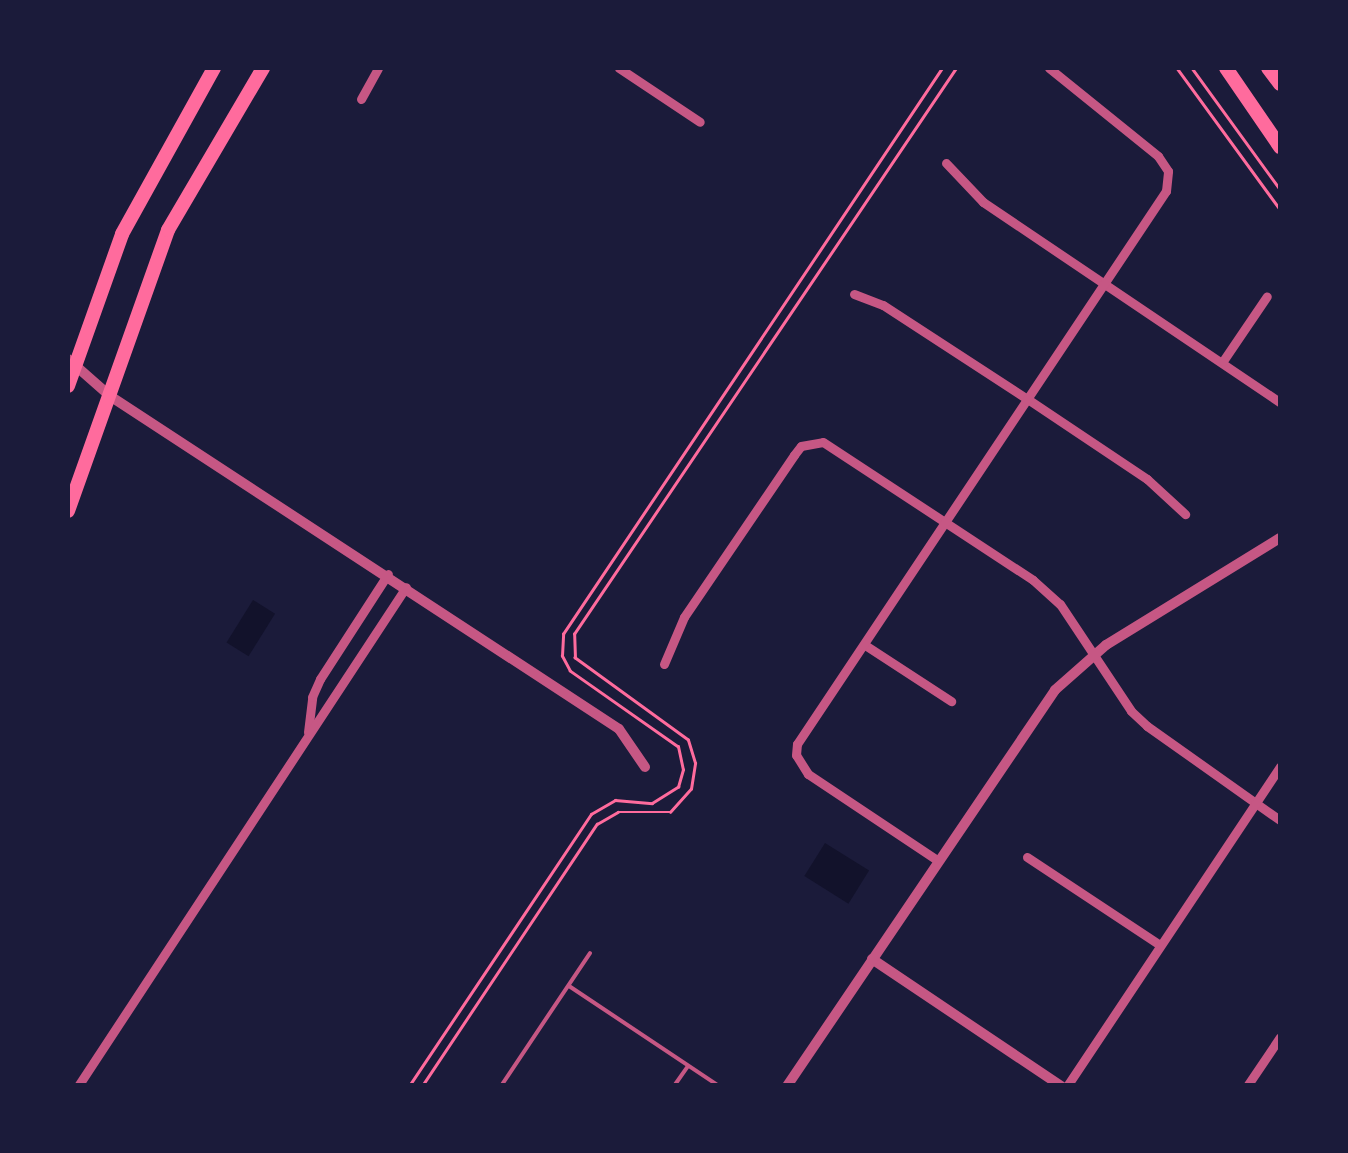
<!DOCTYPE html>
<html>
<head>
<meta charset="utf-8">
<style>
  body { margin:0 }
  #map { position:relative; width:1348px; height:1153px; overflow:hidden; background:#1b1b3a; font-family:"Public Sans",sans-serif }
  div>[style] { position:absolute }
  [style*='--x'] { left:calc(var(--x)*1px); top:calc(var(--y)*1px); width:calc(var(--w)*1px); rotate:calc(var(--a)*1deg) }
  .water>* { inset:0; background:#12122b; transform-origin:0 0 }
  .path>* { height:2.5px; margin:-1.25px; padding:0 1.25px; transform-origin:1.25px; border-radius:1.25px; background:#ff6b9d }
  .service>* { height:4px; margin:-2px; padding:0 2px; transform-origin:2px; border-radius:2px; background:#c65784 }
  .minor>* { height:9px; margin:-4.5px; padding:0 4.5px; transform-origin:4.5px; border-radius:4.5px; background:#c65784 }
  .tertiary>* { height:10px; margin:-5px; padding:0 5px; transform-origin:5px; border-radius:5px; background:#c65784 }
  .primary>* { height:14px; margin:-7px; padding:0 7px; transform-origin:7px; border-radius:7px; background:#ff6b9d }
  span { translate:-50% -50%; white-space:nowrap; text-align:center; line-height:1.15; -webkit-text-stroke:9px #1b1b3a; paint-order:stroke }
  .frame { position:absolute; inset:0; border:70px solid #1b1b3a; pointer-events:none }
</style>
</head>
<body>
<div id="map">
  <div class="water">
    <i style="left:253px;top:600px;width:26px;height:50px;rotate:32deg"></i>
    <i style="left:825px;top:843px;width:52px;height:39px;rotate:32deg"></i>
  </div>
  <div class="path">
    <i style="--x:1177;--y:68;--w:175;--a:53.9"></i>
    <i style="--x:1192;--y:68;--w:150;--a:54"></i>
    <i style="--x:409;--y:1086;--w:327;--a:-56.2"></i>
    <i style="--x:591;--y:814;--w:28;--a:-30"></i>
    <i style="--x:615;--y:800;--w:37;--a:5"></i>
    <i style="--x:652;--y:803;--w:31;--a:-32"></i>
    <i style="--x:678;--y:787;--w:18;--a:-74"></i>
    <i style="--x:683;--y:770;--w:24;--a:-102"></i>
    <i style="--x:678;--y:747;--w:132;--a:-144.9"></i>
    <i style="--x:570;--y:671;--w:17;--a:-118"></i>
    <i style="--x:562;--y:656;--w:22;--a:-87"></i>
    <i style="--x:563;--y:634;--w:681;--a:-56.19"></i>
    <i style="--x:422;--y:1086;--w:315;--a:-56.3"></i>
    <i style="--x:597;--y:824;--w:24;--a:-30"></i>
    <i style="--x:618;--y:812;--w:52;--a:0"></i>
    <i style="--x:670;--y:812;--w:31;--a:-48"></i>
    <i style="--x:691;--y:789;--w:26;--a:-81"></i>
    <i style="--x:695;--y:763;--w:24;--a:-107"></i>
    <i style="--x:688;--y:740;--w:140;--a:-144"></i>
    <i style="--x:575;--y:658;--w:24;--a:-92"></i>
    <i style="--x:574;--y:634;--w:683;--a:-55.98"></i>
  </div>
  <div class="service">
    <i style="--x:569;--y:986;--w:180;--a:33.7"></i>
    <i style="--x:501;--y:1086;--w:160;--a:-56.2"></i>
    <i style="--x:674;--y:1086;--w:24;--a:-55"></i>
  </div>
  <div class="minor">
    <i style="--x:619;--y:68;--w:97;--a:33.7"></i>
    <i style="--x:361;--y:99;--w:35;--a:-61"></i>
    <i style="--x:946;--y:163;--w:54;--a:46.5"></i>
    <i style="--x:983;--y:202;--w:358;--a:34"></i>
    <i style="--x:854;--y:294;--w:31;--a:21"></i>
    <i style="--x:883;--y:305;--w:174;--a:33.1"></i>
    <i style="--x:1029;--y:400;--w:142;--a:33.8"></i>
    <i style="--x:1147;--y:479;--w:52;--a:42.6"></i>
    <i style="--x:1223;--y:361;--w:78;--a:-55.9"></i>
    <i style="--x:865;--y:645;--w:103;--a:33.1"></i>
    <i style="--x:664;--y:664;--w:51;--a:-66.9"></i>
    <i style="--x:684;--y:617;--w:196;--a:-55.8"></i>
    <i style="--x:794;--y:455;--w:11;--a:-52"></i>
    <i style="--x:801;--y:446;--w:22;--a:-10"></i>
    <i style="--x:823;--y:442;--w:251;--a:33.3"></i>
    <i style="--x:1033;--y:580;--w:36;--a:42"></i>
    <i style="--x:1060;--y:604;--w:128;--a:56.4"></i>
    <i style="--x:1131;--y:711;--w:22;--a:43"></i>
    <i style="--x:1147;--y:726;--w:163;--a:35.3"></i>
    <i style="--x:308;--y:732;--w:35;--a:-83"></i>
    <i style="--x:312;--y:697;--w:20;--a:-66"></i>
    <i style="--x:320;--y:679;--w:125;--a:-57.1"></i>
    <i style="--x:1027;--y:857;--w:159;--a:33.5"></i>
    <i style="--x:937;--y:860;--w:155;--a:-146.3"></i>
    <i style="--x:808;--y:774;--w:22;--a:-122"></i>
    <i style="--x:796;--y:755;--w:11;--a:-85"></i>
    <i style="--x:797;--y:744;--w:665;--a:-56.29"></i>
    <i style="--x:1166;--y:191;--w:20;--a:-84"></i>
    <i style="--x:1168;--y:171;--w:18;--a:-124"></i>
    <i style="--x:1158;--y:156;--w:140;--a:-141.1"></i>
    <i style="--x:78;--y:1086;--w:597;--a:-56.68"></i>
    <i style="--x:1067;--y:1086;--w:384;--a:-56.3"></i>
    <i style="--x:1247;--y:1086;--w:59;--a:-56"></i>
  </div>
  <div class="tertiary">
    <i style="--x:68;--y:359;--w:56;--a:41.4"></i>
    <i style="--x:110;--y:396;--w:608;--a:33.19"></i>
    <i style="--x:619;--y:729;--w:46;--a:55.6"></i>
    <i style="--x:872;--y:959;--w:228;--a:33.9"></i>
    <i style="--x:787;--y:1086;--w:478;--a:-55.9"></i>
    <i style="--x:1055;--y:690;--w:68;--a:-41.4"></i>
    <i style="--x:1106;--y:645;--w:204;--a:-31.6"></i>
  </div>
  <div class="primary">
    <i style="--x:1226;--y:68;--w:96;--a:55.6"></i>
    <i style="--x:1268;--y:68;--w:20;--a:53"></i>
    <i style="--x:68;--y:386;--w:161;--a:-70.4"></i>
    <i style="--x:122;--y:234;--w:190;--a:-61"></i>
    <i style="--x:68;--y:511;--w:298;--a:-70.4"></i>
    <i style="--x:168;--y:230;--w:188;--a:-59.6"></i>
  </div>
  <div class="frame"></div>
</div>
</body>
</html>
